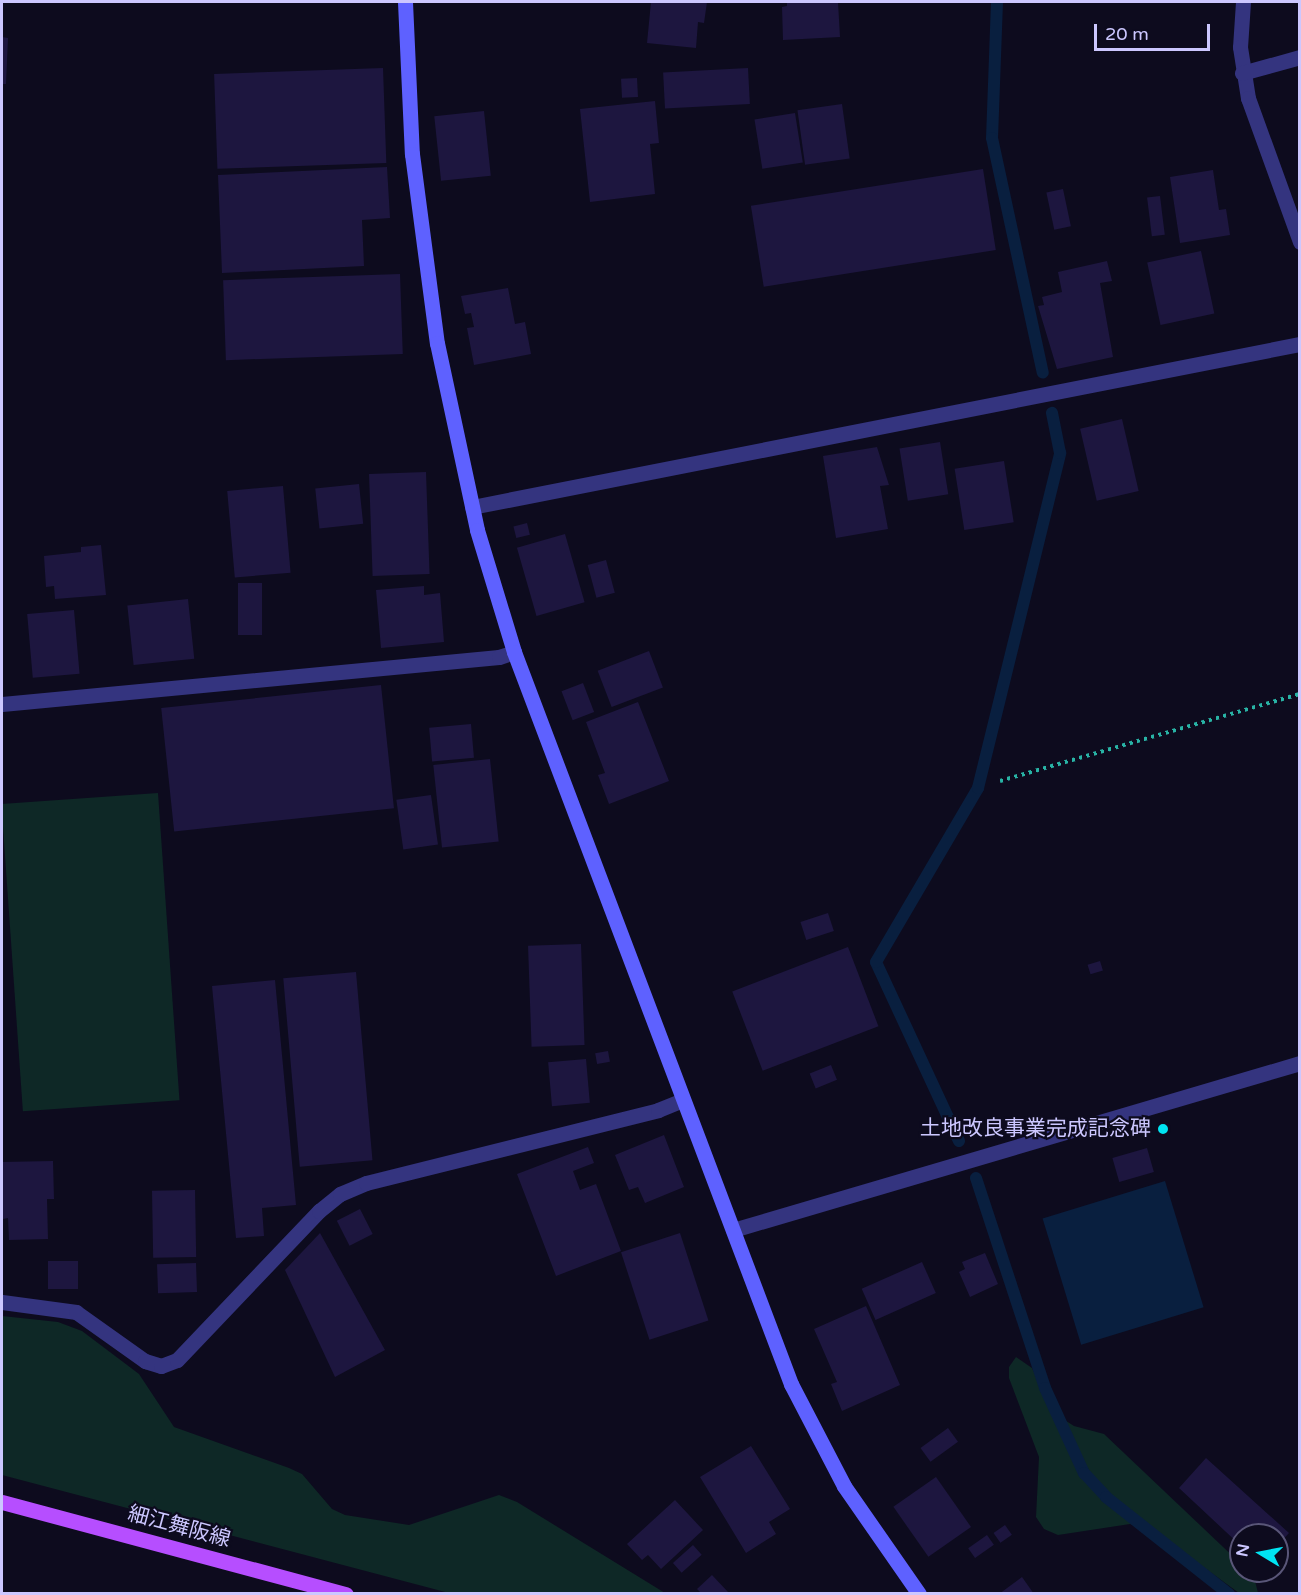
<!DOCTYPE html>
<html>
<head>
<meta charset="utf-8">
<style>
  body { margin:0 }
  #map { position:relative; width:1301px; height:1595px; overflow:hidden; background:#0d0b1e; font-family:"Varela Round","Noto Sans JP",sans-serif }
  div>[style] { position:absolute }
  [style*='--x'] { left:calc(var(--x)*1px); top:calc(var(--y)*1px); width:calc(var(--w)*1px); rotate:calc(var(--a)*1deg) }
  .green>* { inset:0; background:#0e2826; transform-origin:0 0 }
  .water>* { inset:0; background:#091f3f; transform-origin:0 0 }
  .stream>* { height:12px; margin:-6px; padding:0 6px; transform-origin:6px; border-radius:6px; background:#091f3f }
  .building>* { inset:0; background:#1d163f; transform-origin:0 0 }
  .path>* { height:4px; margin-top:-2px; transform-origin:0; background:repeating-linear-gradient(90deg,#28b3a5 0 3px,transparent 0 7.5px) }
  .street>* { height:15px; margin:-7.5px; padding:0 7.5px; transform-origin:7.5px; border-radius:7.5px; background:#34347f }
  .secondary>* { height:15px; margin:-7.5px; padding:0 7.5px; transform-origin:7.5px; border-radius:7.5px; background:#5e61ff }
  .primary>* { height:15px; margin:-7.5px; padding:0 7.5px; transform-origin:7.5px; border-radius:7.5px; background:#b64eff }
  .dots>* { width:16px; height:16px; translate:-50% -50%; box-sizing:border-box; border:3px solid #0d0b1e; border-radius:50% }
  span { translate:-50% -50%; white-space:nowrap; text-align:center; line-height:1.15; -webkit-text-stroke:4.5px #0d0b1e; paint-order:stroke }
  .poi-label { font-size:21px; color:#ccc7ff }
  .right { translate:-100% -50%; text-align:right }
  .street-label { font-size:21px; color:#ccc7ff }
  .frame { position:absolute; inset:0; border:3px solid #ccc7ff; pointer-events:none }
  .north { position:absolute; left:1229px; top:1523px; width:60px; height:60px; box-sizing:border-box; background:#0d0b1e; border:2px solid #595678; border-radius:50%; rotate:280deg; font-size:16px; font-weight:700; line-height:24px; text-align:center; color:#ccc7ff }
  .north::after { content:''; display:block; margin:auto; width:21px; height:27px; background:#00e4f2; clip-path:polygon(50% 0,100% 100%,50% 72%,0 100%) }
  .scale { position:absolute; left:1094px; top:24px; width:116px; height:27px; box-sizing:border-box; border:3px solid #ccc7ff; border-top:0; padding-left:8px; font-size:18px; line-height:21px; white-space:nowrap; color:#ccc7ff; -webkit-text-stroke:4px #0d0b1e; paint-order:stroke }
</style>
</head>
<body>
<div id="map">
  <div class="green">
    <i style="left:158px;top:793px;width:308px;height:157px;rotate:86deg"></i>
    <i style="clip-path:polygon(2px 1316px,58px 1322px,82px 1331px,139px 1374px,174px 1427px,289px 1468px,302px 1474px,332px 1509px,345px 1515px,409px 1525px,499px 1495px,517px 1502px,665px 1593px,449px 1593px,2px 1475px)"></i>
    <i style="clip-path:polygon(1016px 1357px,1032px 1368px,1052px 1412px,1074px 1426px,1104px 1434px,1241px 1564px,1241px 1571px,1254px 1577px,1258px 1593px,1239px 1593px,1154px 1531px,1130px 1524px,1058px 1535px,1044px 1529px,1036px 1517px,1039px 1457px,1009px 1378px,1009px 1367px)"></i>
  </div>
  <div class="water">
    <i style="left:1165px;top:1181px;width:132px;height:128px;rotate:73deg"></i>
  </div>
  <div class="stream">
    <i style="--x:997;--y:2;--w:136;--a:92.1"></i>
    <i style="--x:992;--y:138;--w:240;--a:77.8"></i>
    <i style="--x:959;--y:1141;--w:197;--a:-114.9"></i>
    <i style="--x:876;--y:962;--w:202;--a:-59.6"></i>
    <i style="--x:978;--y:788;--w:345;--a:-76.2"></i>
    <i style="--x:1060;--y:453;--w:41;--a:-101.3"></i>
    <i style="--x:976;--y:1178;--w:221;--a:71.8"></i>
    <i style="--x:1045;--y:1388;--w:94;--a:65.4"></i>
    <i style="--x:1084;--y:1473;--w:33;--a:47"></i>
    <i style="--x:1106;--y:1497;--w:157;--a:38.3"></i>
  </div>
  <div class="building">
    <i style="clip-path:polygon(651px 2px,707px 2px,704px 23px,698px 22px,696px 48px,647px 43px)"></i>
    <i style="clip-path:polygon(787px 2px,838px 2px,840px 37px,783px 40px,782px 7px,787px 6px)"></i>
    <i style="clip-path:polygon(2px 37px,8px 38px,6px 84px,2px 84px)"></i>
    <i style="left:383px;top:68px;width:95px;height:169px;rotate:88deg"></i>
    <i style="left:748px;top:68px;width:36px;height:85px;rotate:87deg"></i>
    <i style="left:637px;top:78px;width:19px;height:16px;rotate:87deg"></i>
    <i style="clip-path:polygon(655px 101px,659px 143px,650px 144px,655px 194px,590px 202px,580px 109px)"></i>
    <i style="left:842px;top:104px;width:55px;height:45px;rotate:82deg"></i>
    <i style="left:484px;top:111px;width:65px;height:50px;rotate:84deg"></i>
    <i style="left:795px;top:113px;width:50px;height:41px;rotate:81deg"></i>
    <i style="clip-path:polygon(387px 167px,390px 218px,362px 220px,364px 266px,222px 273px,218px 175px)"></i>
    <i style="left:983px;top:169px;width:82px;height:235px;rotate:81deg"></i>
    <i style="clip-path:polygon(1213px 170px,1219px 210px,1226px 209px,1230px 235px,1180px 243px,1170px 177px)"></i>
    <i style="left:1063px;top:189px;width:38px;height:17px;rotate:78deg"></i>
    <i style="left:1160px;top:196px;width:39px;height:13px;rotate:83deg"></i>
    <i style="left:1201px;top:251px;width:64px;height:55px;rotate:78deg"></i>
    <i style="clip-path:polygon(1107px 261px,1112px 281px,1100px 283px,1113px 357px,1057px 369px,1038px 306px,1044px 305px,1042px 297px,1062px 292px,1058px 272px)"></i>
    <i style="left:400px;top:274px;width:80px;height:177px;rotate:88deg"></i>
    <i style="clip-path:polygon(508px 288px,515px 324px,525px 322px,531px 354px,474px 365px,467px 328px,474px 327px,471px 313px,465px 314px,461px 296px)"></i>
    <i style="left:1122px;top:419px;width:74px;height:43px;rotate:77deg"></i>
    <i style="left:940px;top:442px;width:53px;height:41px;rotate:81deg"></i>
    <i style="clip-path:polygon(877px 447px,889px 485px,880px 486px,888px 529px,836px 538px,823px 456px)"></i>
    <i style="left:1004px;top:461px;width:62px;height:50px;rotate:81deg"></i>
    <i style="left:426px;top:472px;width:102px;height:57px;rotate:88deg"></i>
    <i style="left:359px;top:484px;width:40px;height:44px;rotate:84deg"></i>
    <i style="left:283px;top:486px;width:87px;height:56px;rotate:85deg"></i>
    <i style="left:527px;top:523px;width:12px;height:14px;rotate:76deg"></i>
    <i style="left:565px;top:534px;width:71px;height:50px;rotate:74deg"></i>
    <i style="clip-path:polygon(101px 545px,106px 595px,55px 599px,54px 586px,46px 587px,44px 556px,81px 552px,81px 547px)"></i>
    <i style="left:606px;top:560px;width:34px;height:19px;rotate:75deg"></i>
    <i style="left:238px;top:583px;width:24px;height:52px"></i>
    <i style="clip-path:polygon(424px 586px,424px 595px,440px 593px,444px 642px,381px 648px,376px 590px)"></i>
    <i style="left:188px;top:599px;width:60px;height:61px;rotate:84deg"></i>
    <i style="left:74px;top:610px;width:64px;height:47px;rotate:85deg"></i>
    <i style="left:649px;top:651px;width:39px;height:55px;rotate:69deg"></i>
    <i style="left:583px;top:683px;width:31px;height:23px;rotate:69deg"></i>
    <i style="left:381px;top:685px;width:124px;height:221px;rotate:84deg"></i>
    <i style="clip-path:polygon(638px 702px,669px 781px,609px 804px,598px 775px,605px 773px,586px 722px)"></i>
    <i style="left:471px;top:724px;width:34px;height:42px;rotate:85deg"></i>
    <i style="left:490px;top:759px;width:83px;height:57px;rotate:84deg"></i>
    <i style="left:431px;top:795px;width:50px;height:35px;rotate:82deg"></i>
    <i style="left:828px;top:913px;width:19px;height:29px;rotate:72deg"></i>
    <i style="left:581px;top:944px;width:101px;height:53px;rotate:88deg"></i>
    <i style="left:848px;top:947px;width:85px;height:124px;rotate:69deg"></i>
    <i style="left:1100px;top:961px;width:10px;height:13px;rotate:73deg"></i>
    <i style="left:356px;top:972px;width:189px;height:73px;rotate:85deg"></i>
    <i style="clip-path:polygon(275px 980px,296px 1205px,262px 1208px,264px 1236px,236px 1238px,212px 986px)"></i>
    <i style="left:608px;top:1051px;width:11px;height:13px;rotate:80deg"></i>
    <i style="left:586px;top:1059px;width:44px;height:38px;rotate:85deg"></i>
    <i style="left:831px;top:1065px;width:16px;height:23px;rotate:68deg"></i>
    <i style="clip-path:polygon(664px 1135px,684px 1187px,645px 1203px,638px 1187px,629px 1190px,615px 1155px)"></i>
    <i style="clip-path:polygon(588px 1147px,594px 1163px,573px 1171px,580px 1190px,596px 1184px,621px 1251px,556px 1276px,517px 1174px)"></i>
    <i style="left:1147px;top:1148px;width:25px;height:36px;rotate:74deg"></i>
    <i style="clip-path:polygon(53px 1161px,54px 1199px,47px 1199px,48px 1239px,9px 1240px,8px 1218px,3px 1219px,2px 1162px)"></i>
    <i style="left:195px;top:1190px;width:67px;height:43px;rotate:89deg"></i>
    <i style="left:360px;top:1209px;width:28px;height:26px;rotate:63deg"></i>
    <i style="clip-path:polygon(320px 1233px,385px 1350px,335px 1377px,285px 1270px)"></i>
    <i style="left:680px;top:1233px;width:92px;height:62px;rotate:72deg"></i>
    <i style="clip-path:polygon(985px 1253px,998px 1284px,970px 1297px,959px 1272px,965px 1269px,962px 1262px)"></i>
    <i style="left:48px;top:1261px;width:30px;height:28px"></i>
    <i style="left:922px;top:1262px;width:34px;height:66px;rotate:66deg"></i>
    <i style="left:196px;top:1263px;width:29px;height:39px;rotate:88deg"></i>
    <i style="clip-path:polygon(866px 1306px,900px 1385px,842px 1411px,831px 1384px,837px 1382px,814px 1329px)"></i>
    <i style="left:948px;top:1428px;width:17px;height:34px;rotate:54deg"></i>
    <i style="clip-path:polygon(751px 1446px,790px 1509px,769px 1522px,776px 1534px,746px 1553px,700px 1477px)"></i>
    <i style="clip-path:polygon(1206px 1458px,1289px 1533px,1277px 1546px,1277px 1535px,1241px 1535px,1241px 1546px,1179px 1488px)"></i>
    <i style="left:936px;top:1477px;width:61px;height:52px;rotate:55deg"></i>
    <i style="clip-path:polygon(675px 1500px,703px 1530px,661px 1569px,648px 1555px,642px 1560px,627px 1544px)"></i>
    <i style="left:1005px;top:1525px;width:12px;height:14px;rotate:55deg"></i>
    <i style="left:987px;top:1535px;width:12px;height:23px;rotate:55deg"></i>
    <i style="left:693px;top:1545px;width:13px;height:27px;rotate:48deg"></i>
    <i style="clip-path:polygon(712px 1575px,728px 1592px,727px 1594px,702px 1594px,697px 1589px)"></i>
    <i style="clip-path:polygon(1022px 1577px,1034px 1594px,999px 1594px)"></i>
  </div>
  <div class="path">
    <i style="--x:1000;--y:781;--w:312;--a:-16.2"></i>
  </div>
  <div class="street">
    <i style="--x:1243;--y:2;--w:45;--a:93.8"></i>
    <i style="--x:1240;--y:47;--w:52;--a:81.1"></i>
    <i style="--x:1248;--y:98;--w:153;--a:70.1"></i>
    <i style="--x:1242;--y:73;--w:60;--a:-15.4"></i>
    <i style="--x:472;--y:507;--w:844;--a:-11.14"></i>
    <i style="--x:2;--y:704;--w:499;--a:-5.4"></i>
    <i style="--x:499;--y:657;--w:16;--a:-18"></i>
    <i style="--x:733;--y:1230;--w:591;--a:-16.41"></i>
    <i style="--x:2;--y:1302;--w:75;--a:7.7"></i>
    <i style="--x:76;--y:1312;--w:85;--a:35.4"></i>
    <i style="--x:145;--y:1361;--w:17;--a:17"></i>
    <i style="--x:161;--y:1366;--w:17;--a:-21"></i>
    <i style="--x:177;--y:1360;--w:206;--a:-46.4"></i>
    <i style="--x:319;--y:1211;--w:27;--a:-39"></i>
    <i style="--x:340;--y:1194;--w:28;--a:-23"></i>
    <i style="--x:366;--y:1183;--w:301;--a:-14"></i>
    <i style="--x:658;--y:1110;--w:27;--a:-22"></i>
  </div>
  <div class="secondary">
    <i style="--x:405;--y:2;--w:152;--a:87.4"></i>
    <i style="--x:412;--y:154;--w:191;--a:82.5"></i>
    <i style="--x:437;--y:343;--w:191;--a:77.9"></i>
    <i style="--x:477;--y:530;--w:127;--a:73.1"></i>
    <i style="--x:514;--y:652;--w:783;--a:69.27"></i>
    <i style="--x:791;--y:1384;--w:115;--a:62.5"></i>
    <i style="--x:844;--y:1486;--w:131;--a:55.2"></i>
  </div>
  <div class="primary">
    <i style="--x:2;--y:1502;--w:356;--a:15"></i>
  </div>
  <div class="dots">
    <i style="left:1163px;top:1129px;background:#00e4f2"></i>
  </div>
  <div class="poi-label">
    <span class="right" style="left:1151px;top:1129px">土地改良事業完成記念碑</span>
  </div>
  <div class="street-label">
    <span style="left:179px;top:1527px;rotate:15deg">細江舞阪線</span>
  </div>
  <div class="frame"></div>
  <div class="north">N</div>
  <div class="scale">20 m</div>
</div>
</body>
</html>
